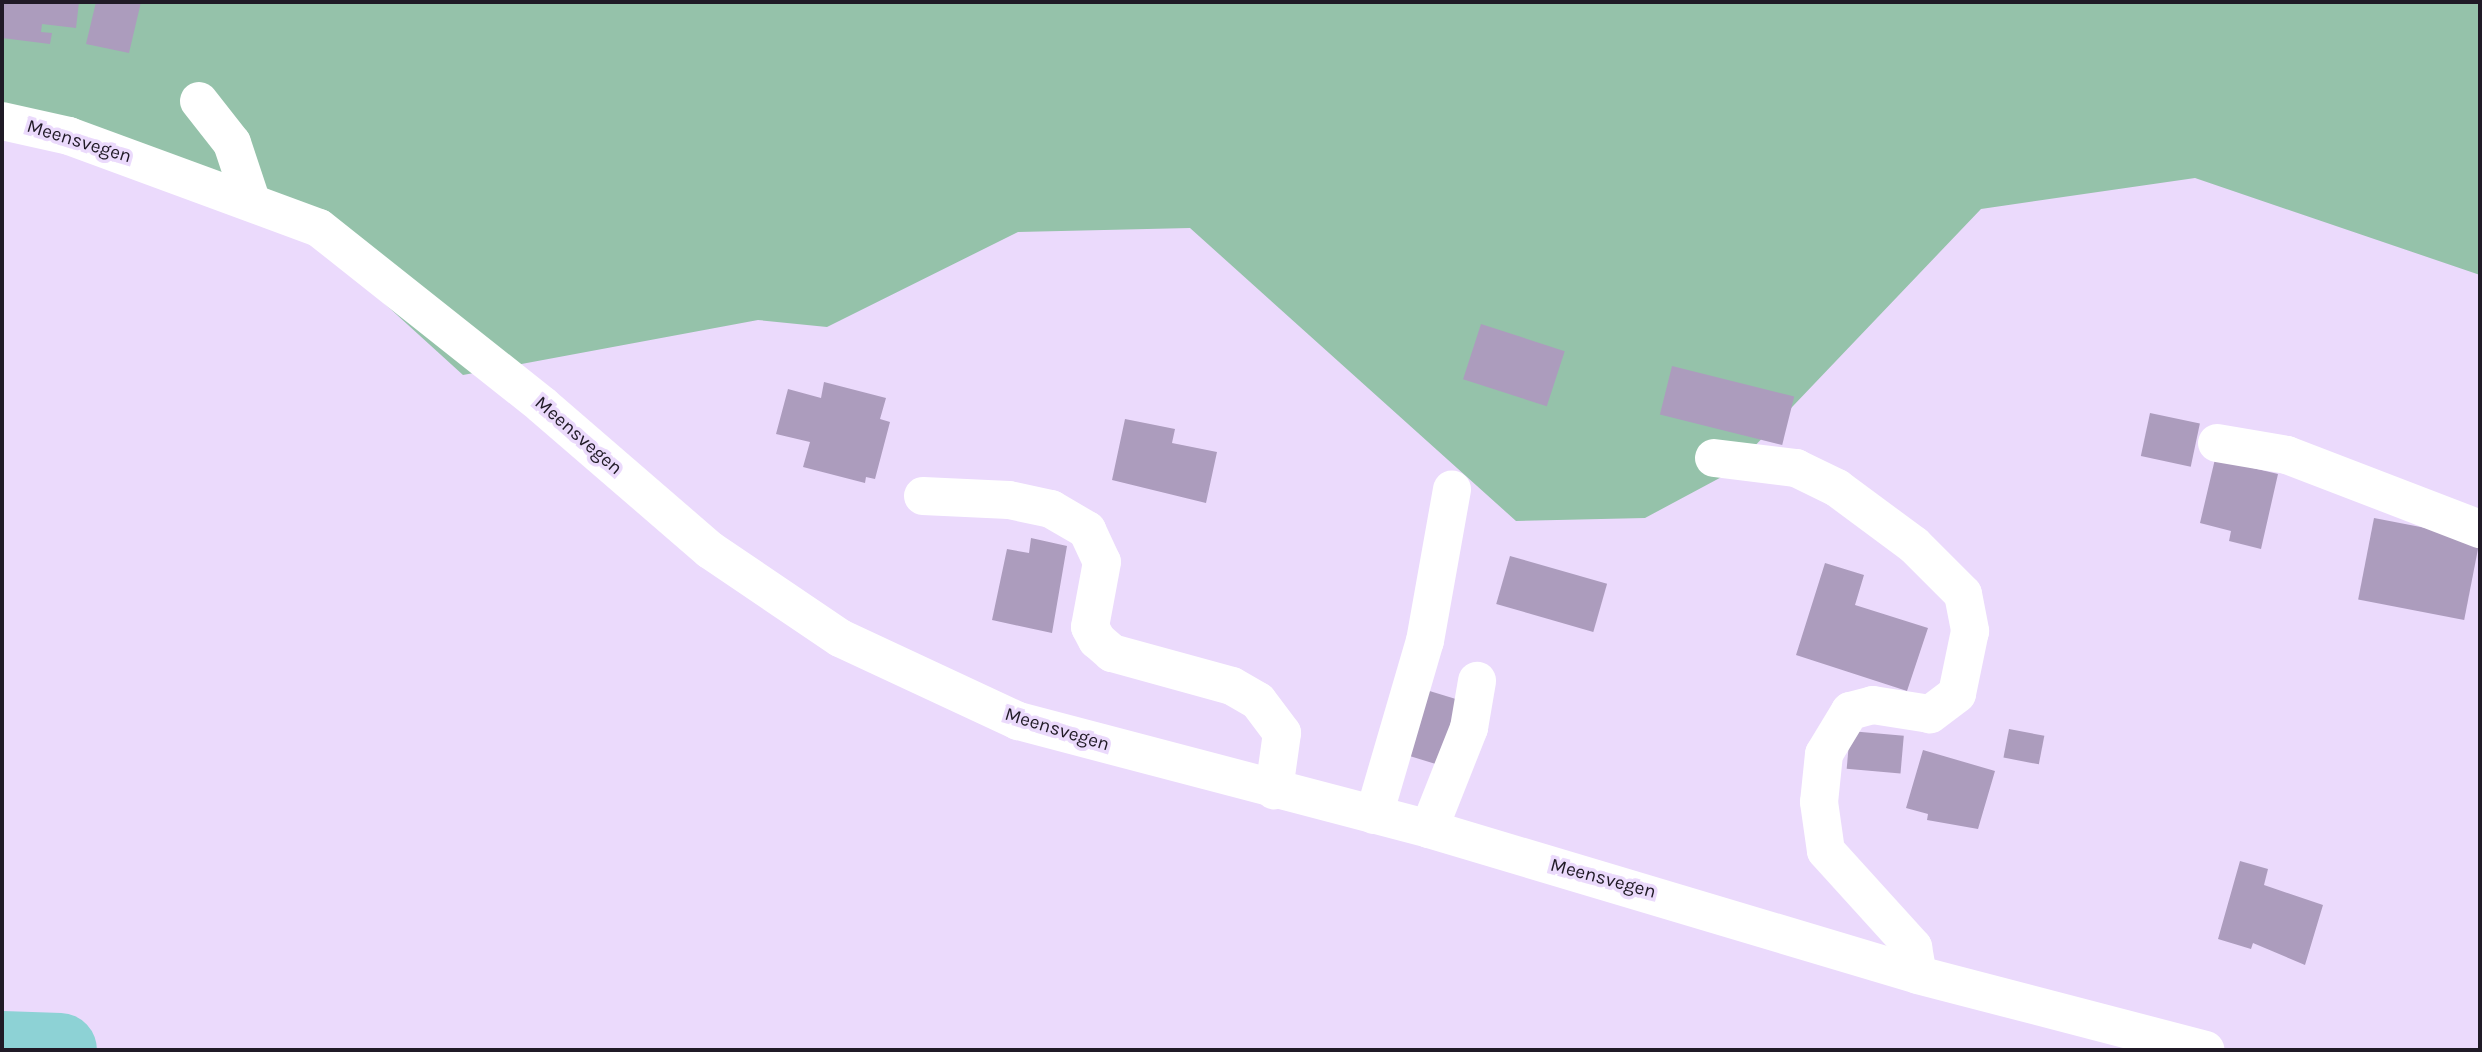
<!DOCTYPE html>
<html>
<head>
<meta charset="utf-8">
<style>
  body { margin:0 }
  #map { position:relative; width:2482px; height:1052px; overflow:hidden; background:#ebdafc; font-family:Karla,sans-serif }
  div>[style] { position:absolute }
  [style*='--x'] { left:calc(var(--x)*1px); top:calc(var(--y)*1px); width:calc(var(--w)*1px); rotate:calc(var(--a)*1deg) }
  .green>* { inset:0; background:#95c2aa }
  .river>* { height:74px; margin:-37px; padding:0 37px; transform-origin:37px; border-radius:37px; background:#8dd2d5 }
  .building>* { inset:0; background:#ac9cbd; transform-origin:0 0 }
  .minor>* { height:38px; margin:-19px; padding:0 19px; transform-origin:19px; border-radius:19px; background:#fff }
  span { translate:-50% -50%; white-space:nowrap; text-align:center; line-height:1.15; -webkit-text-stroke:7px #ebdafc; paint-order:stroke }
  .street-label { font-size:19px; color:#201a26 }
  .frame { position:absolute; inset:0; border:4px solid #201a26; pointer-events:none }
</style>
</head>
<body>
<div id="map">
  <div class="green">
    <i style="clip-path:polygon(2px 2px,2480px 2px,2480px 275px,2195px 178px,1981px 209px,1729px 473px,1645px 518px,1516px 521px,1190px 228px,1018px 232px,827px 327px,758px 320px,463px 375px,274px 203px,2px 124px)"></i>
  </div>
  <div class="river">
    <i style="--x:2;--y:1048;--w:58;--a:2"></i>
  </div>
  <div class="building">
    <i style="clip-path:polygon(2px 2px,79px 2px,76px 28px,42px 24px,41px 32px,52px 33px,50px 44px,2px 38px)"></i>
    <i style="clip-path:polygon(96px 2px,141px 2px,129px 53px,86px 44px)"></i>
    <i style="left:1481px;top:324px;width:88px;height:58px;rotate:18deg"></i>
    <i style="left:1672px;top:366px;width:126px;height:50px;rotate:14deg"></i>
    <i style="clip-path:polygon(824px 382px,886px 398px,880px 419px,890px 422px,875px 479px,866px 477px,865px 483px,803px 467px,810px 442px,776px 434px,788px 389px,821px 398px)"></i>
    <i style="left:2150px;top:413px;width:51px;height:44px;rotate:12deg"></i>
    <i style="clip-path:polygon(1125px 419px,1175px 429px,1172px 443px,1217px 452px,1206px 503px,1112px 480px)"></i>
    <i style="clip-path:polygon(2215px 459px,2278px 474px,2261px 549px,2229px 541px,2231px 531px,2200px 523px)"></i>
    <i style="left:2374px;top:518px;width:108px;height:83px;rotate:11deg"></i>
    <i style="clip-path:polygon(1031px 538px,1067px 546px,1052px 633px,992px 620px,1007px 549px,1029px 553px)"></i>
    <i style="left:1510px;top:556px;width:101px;height:50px;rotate:16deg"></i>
    <i style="clip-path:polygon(1825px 563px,1864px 575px,1855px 605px,1928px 628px,1907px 691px,1796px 655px)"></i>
    <i style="left:1423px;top:689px;width:42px;height:68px;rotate:17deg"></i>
    <i style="left:2009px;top:729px;width:36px;height:29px;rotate:11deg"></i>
    <i style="left:1850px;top:731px;width:54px;height:38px;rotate:5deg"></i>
    <i style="clip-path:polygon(1923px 750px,1995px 771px,1978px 829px,1927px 820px,1928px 814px,1906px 808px)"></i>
    <i style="clip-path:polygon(2240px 861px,2268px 869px,2264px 885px,2323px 905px,2305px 965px,2253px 943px,2251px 949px,2218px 939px)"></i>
  </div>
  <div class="minor">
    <i style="--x:199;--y:101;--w:53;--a:51.8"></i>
    <i style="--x:232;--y:143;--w:60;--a:71.6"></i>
    <i style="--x:2;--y:121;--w:69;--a:12.6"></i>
    <i style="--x:69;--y:136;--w:266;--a:20.2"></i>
    <i style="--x:319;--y:228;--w:285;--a:38.4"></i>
    <i style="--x:542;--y:405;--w:222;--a:40.8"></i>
    <i style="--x:710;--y:550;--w:157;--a:34.1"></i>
    <i style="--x:840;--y:638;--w:196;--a:25"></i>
    <i style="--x:1018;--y:721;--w:425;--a:14.7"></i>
    <i style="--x:1429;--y:829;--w:510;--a:16.62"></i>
    <i style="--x:1918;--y:975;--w:297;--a:14.6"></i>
    <i style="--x:2217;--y:443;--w:71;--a:9.7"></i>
    <i style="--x:2287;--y:455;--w:207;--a:21"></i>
    <i style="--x:1714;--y:458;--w:83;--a:7"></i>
    <i style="--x:1796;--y:468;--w:46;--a:26"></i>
    <i style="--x:1837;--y:488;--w:96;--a:36.5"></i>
    <i style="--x:1914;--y:545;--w:69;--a:45"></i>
    <i style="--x:1963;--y:594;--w:38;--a:79"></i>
    <i style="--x:1970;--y:631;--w:64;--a:101.7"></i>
    <i style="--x:1957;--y:694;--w:34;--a:143"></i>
    <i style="--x:1930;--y:714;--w:58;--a:-171"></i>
    <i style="--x:1873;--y:705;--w:24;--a:165"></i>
    <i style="--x:1850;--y:711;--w:50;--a:121.2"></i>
    <i style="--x:1824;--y:754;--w:48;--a:95.9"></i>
    <i style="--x:1819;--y:802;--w:49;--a:81.9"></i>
    <i style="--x:1826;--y:851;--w:130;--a:47.8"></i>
    <i style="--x:1913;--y:947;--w:28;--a:80"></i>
    <i style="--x:923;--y:496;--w:86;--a:2.7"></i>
    <i style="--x:1009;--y:500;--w:43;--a:12.1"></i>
    <i style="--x:1051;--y:509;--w:42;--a:30.3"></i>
    <i style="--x:1087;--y:530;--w:35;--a:65"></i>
    <i style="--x:1102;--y:562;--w:66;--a:100.5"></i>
    <i style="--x:1090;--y:627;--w:15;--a:62"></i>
    <i style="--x:1097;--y:640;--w:20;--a:41"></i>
    <i style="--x:1112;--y:653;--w:124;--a:15.4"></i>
    <i style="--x:1232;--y:686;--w:30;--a:30"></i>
    <i style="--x:1258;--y:701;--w:40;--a:53"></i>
    <i style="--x:1282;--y:733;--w:58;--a:98"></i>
    <i style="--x:1374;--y:815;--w:181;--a:-73.7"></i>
    <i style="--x:1425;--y:641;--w:154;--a:-79.9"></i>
    <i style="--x:1429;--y:829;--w:109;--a:-68.4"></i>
    <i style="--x:1469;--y:728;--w:48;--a:-80.3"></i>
  </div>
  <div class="street-label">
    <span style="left:79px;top:142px;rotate:17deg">Meensvegen</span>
    <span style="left:578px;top:436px;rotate:41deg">Meensvegen</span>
    <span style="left:1057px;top:730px;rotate:17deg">Meensvegen</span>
    <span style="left:1603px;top:879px;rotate:15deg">Meensvegen</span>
  </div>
  <div class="frame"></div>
</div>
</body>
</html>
